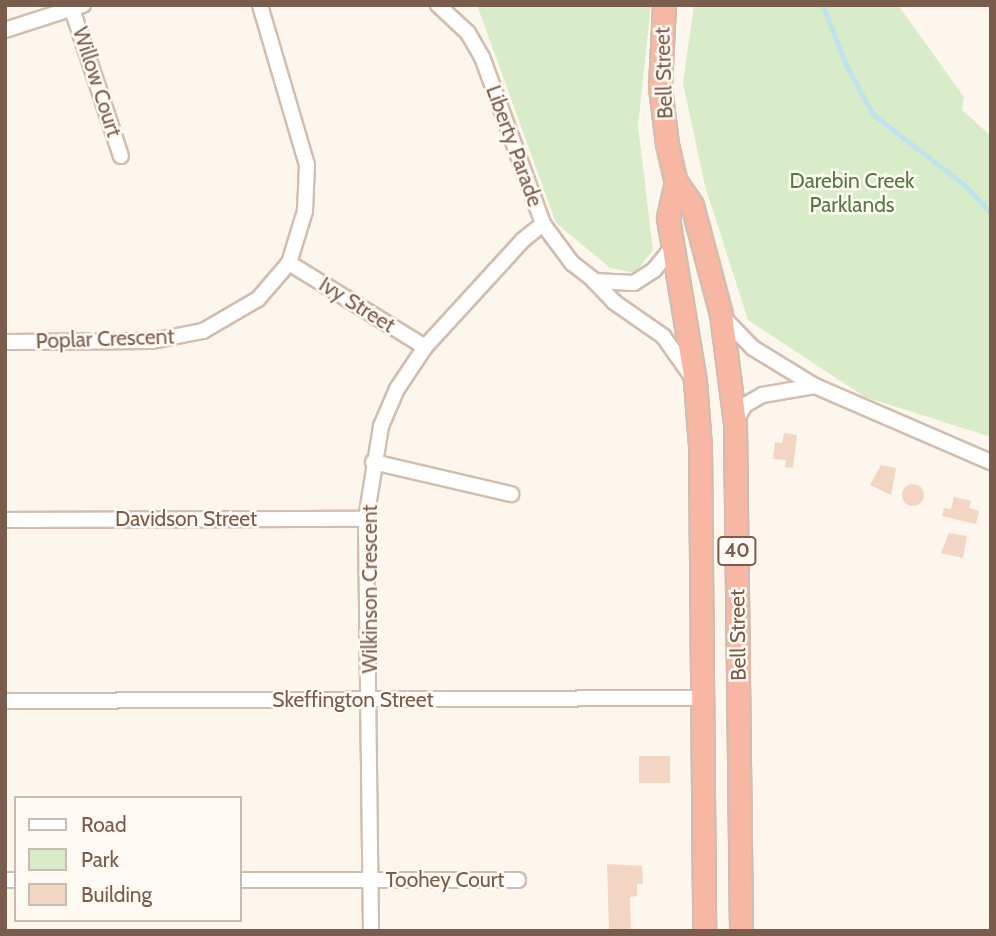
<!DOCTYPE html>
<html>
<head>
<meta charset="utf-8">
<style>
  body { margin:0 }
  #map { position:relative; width:996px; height:936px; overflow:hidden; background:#fdf6ec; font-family:Cabin,sans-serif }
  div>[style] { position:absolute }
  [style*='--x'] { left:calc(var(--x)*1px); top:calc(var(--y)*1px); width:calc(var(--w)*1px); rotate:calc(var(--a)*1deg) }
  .green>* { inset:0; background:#d8ecc9 }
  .stream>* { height:4.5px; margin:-2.25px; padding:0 2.25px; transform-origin:2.25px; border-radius:2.25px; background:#bfe3e8 }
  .building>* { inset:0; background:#f3d5c3; transform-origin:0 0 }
  .round { border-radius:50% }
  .roads { filter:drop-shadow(2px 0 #d1beb0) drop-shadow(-2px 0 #d1beb0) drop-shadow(0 2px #d1beb0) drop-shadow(0 -2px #d1beb0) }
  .minor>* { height:14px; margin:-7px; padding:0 7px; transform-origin:7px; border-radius:7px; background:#fff }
  .highway>* { height:21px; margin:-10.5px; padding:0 10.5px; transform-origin:10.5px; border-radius:10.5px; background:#f7b7a3 }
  span { translate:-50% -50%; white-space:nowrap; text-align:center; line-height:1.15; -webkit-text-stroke:5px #fffaf3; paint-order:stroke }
  .shield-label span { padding:2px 5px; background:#fffaf3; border:2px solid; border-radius:5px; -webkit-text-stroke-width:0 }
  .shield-label { font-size:19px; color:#7a5c4d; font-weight:700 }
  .street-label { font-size:21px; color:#7a5c4d }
  .park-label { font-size:21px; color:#537a41 }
  .frame { position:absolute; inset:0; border:7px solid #7a5c4d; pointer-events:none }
  .legend { position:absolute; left:14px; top:796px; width:228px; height:126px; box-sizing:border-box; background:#fffaf3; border:2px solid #cabbb1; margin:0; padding:9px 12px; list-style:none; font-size:21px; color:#7a5c4d }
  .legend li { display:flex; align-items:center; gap:14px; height:35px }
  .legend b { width:35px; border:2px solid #cabbb1 }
</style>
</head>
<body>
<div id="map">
  <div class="green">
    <i style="clip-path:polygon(477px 5px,651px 5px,638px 126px,653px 250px,635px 273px,610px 268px,556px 223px)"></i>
    <i style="clip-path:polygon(694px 5px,898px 5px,964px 97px,962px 110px,991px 136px,991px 437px,865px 397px,748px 320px,705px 186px,683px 83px)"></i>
  </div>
  <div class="stream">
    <i style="--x:823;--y:5;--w:63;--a:68.7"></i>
    <i style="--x:846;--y:64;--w:57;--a:61.6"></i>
    <i style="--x:873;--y:114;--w:116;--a:37.7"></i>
    <i style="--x:965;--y:185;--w:38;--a:47"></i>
  </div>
  <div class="building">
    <i style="clip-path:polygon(784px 433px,797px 435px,793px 468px,785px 467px,786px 460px,773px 459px,775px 442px,782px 443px)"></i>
    <i style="clip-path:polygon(881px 465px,896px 468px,891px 495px,870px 485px)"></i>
    <i class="round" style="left:902px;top:484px;width:22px;height:22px"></i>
    <i style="clip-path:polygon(954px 497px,971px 501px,969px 508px,979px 511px,976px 524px,942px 516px,944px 508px,951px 509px)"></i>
    <i style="clip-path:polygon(949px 533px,967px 536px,963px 558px,941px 553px)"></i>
    <i style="left:639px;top:756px;width:31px;height:27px"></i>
    <i style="clip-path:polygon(607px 864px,642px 866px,643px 884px,637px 884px,637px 896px,630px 897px,631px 929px,609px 929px)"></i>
  </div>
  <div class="roads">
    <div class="minor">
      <i style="--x:438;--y:5;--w:41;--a:43"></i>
      <i style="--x:468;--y:33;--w:28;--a:60"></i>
      <i style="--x:482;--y:57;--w:178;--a:69.9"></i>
      <i style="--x:543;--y:224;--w:49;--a:53.4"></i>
      <i style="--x:572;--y:263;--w:31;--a:38"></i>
      <i style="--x:72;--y:9;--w:155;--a:71.6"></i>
      <i style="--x:5;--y:30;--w:82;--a:-17.8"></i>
      <i style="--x:289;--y:263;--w:160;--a:31.7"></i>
      <i style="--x:594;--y:281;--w:29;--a:46"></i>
      <i style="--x:614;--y:302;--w:60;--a:34.8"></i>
      <i style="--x:663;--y:336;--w:50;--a:54.7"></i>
      <i style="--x:594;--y:281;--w:40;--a:2.9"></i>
      <i style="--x:634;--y:283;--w:24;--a:-33"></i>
      <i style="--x:654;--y:270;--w:32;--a:-51"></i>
      <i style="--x:721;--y:315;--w:46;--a:45.9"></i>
      <i style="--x:753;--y:348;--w:73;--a:31.5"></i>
      <i style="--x:815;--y:386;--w:192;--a:23.4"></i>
      <i style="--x:5;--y:342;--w:147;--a:-0.4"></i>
      <i style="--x:152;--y:341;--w:52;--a:-11.1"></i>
      <i style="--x:203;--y:331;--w:64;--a:-30.2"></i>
      <i style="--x:258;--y:299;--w:48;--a:-49.3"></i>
      <i style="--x:289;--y:263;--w:54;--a:-72.9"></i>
      <i style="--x:305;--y:211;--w:46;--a:-87.5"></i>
      <i style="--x:307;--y:165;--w:167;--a:-106.4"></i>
      <i style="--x:735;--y:422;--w:20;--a:-60"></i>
      <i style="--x:745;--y:405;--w:20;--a:-30"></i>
      <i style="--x:762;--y:395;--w:54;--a:-9.6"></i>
      <i style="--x:373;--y:462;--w:142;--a:13.1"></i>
      <i style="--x:5;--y:520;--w:361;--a:-0.2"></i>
      <i style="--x:5;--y:701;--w:697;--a:-0.25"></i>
      <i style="--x:5;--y:880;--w:11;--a:0"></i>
      <i style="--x:240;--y:880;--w:278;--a:0"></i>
      <i style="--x:371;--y:931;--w:412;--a:-90.7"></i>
      <i style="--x:366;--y:519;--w:94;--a:-80.8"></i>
      <i style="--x:381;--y:426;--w:40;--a:-66.6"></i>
      <i style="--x:397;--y:389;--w:50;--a:-56.3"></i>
      <i style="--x:425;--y:347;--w:145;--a:-47.5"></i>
      <i style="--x:523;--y:240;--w:26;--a:-39"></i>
    </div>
    <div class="highway">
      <i style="--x:664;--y:5;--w:82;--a:92.8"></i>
      <i style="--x:660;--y:87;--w:57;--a:83"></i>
      <i style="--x:667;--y:144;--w:39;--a:77"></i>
      <i style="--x:676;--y:182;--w:28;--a:55"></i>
      <i style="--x:692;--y:205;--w:113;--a:75.1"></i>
      <i style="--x:721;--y:314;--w:110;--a:82.7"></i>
      <i style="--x:735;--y:423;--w:508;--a:89.32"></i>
      <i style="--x:676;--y:182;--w:37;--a:103"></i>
      <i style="--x:668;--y:218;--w:165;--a:80.6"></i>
      <i style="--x:695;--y:381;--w:65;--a:85.6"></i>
      <i style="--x:700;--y:446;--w:485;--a:89.5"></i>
    </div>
  </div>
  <div class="shield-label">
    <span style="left:737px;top:551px">40</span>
  </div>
  <div class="street-label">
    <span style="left:664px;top:73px;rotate:-92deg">Bell Street</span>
    <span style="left:97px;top:82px;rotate:72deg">Willow Court</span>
    <span style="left:514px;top:146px;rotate:70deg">Liberty Parade</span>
    <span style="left:357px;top:305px;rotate:32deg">Ivy Street</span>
    <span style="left:105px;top:339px;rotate:-2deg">Poplar Crescent</span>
    <span style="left:186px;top:519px">Davidson Street</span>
    <span style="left:370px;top:589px;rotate:-90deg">Wilkinson Crescent</span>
    <span style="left:738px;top:635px;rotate:-91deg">Bell Street</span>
    <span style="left:353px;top:700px">Skeffington Street</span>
    <span style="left:445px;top:880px">Toohey Court</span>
  </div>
  <div class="park-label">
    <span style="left:852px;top:193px">Darebin Creek<br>Parklands</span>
  </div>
  <div class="frame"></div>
  <ul class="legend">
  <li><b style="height:9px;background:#fff"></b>Road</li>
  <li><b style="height:19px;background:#d8ecc9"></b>Park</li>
  <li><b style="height:19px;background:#f3d5c3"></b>Building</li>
  </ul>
</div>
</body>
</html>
